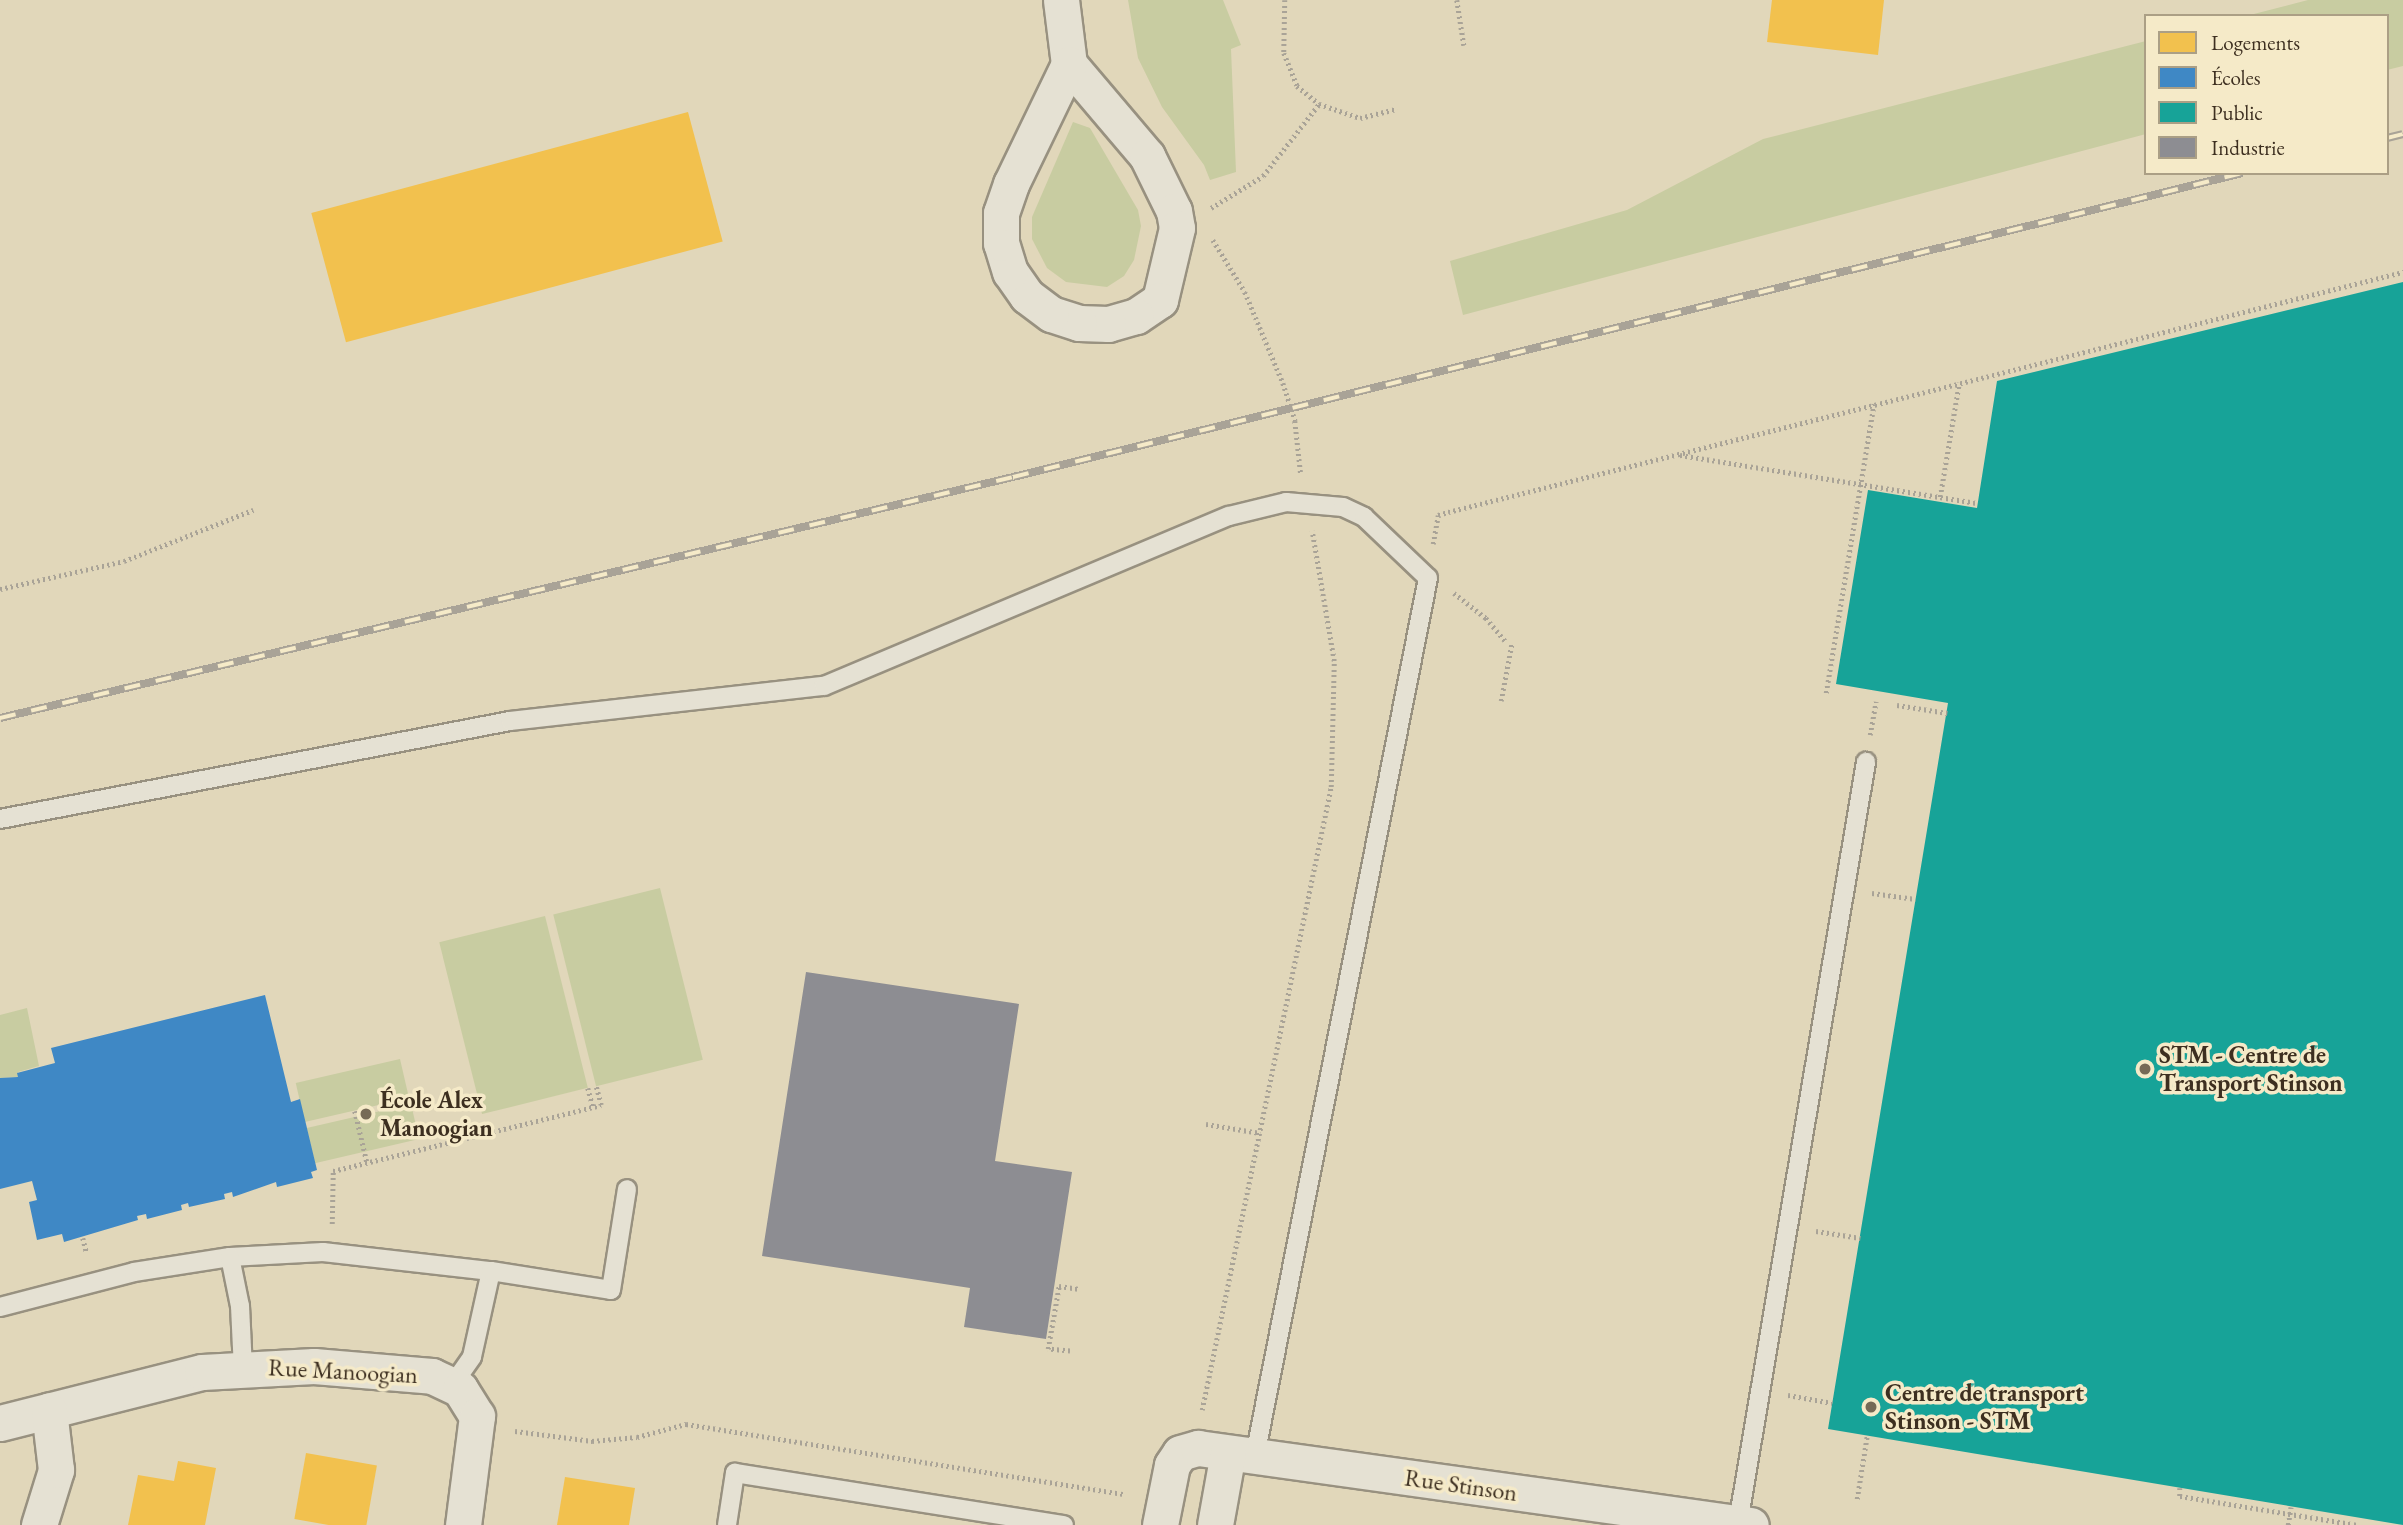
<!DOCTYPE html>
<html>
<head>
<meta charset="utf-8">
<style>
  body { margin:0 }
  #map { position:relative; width:2403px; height:1525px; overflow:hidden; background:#e1d7ba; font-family:"EB Garamond",serif }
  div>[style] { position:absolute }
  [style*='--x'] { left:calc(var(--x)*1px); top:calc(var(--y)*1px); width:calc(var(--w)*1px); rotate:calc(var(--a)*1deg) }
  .green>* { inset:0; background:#c8cca1; transform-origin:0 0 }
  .homes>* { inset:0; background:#f2c14e; transform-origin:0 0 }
  .schools>* { inset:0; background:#3f88c5 }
  .public>* { inset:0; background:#17a398 }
  .industry>* { inset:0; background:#8d8d92 }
  .path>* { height:4.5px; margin-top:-2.25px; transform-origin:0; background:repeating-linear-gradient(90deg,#a9a397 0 2px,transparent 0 5.5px) }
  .roads { filter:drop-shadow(2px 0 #989180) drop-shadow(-2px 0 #989180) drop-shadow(0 2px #989180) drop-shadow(0 -2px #989180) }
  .service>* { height:18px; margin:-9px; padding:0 9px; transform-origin:9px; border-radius:9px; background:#e5e1d3 }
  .minor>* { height:35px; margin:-17.5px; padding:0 17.5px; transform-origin:17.5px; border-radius:17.5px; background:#e5e1d3 }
  .rail>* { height:8px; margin-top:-4px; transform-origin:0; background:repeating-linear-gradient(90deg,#f5eac8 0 16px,#a9a397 0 32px); box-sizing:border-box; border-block:2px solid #a9a397 }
  .dots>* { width:19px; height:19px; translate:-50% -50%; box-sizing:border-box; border:4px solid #f5eac8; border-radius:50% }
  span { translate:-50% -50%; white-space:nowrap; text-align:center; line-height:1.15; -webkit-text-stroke:7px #f5eac8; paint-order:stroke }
  .poi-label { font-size:24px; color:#3d2f20; font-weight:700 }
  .left { translate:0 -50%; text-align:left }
  .street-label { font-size:24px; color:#3d2f20 }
  .legend { position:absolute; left:2144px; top:14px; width:245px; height:161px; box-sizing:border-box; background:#f5eac8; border:2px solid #ab9f85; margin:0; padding:9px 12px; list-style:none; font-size:21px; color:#3d2f20 }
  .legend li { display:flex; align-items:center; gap:14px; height:35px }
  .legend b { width:35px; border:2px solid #ab9f85 }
</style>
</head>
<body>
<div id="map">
  <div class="green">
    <i style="clip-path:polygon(1128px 0,1223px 0,1241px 45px,1231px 49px,1236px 172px,1210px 180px,1204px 165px,1162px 107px,1138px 58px)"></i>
    <i style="clip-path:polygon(2308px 0,2403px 0,2403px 66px,2387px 70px,2387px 16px,2246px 16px)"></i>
    <i style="clip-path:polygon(2146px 41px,2146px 134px,1463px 315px,1450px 261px,1627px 210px,1763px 139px)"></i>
    <i style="clip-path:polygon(1073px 122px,1090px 128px,1138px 210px,1141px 226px,1134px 260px,1124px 276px,1107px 287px,1066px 282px,1047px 268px,1032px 239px,1032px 217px)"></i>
    <i style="left:660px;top:888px;width:177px;height:110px;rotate:76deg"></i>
    <i style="left:545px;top:916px;width:177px;height:109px;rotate:76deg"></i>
    <i style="clip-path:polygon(27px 1008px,39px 1066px,18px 1072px,18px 1077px,0 1078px,0 1015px)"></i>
    <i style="left:400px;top:1059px;width:40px;height:107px;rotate:77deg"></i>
    <i style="left:411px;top:1104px;width:36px;height:107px;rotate:77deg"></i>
  </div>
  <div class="homes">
    <i style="clip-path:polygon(1772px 0,1884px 0,1878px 55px,1767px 42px)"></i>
    <i style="left:688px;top:112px;width:134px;height:390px;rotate:75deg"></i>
    <i style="left:306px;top:1453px;width:72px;height:67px;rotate:10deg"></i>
    <i style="clip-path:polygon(178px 1461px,216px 1468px,205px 1525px,128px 1525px,138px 1475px,174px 1481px)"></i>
    <i style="clip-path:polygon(565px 1477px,635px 1488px,629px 1525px,557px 1525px)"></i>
  </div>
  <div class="schools">
    <i style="clip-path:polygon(265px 995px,291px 1102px,300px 1099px,317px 1170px,311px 1172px,313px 1178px,277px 1187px,276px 1182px,233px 1197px,232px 1192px,224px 1194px,225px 1199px,189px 1207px,188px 1203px,181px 1205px,182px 1210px,147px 1219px,146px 1214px,137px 1216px,138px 1220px,64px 1242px,62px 1234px,37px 1240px,29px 1202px,37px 1200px,32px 1181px,0 1189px,0 1078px,18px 1077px,17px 1073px,55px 1063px,51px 1048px)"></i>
  </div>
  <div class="public">
    <i style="clip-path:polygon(2403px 282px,2403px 1525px,1828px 1429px,1948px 703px,1836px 684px,1868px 490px,1977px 508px,1997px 381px)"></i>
  </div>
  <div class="industry">
    <i style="clip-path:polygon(806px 972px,1019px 1004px,995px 1161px,1072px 1172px,1046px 1339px,964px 1327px,970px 1288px,762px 1256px)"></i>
  </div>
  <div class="path">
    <i style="--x:1285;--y:0;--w:53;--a:91.1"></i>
    <i style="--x:1284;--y:53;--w:35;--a:68"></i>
    <i style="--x:1297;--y:86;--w:28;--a:39"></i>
    <i style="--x:1319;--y:104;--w:43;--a:18.9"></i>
    <i style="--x:1360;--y:118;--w:38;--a:-14"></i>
    <i style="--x:1457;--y:0;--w:46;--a:81.2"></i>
    <i style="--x:1211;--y:208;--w:61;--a:-31.6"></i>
    <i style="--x:1263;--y:176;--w:91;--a:-52.1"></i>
    <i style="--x:1213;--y:240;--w:61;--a:58.4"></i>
    <i style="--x:1245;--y:292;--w:99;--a:67.3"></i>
    <i style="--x:1283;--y:383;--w:40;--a:72"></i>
    <i style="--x:1295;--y:421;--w:54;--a:83.7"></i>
    <i style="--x:1680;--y:455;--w:302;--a:9.2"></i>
    <i style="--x:1940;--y:497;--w:116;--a:-80.5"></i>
    <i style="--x:1433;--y:544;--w:29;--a:-80"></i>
    <i style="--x:1438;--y:515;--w:10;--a:-17"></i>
    <i style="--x:1448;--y:512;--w:985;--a:-14.11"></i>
    <i style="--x:0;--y:589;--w:127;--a:-12.7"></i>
    <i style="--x:124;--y:561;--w:139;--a:-21.6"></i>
    <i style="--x:1454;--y:593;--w:41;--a:38"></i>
    <i style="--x:1486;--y:618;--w:30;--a:50"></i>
    <i style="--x:1826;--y:693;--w:293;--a:-80.6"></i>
    <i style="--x:1501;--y:701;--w:60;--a:-79.4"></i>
    <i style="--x:1897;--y:705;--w:51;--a:9.1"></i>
    <i style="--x:1870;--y:735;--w:34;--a:-80"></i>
    <i style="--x:1872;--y:893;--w:44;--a:7.8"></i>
    <i style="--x:588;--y:1088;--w:20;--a:75"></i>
    <i style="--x:355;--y:1111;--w:52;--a:76.8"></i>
    <i style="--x:1206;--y:1124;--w:55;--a:9.5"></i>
    <i style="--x:332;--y:1224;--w:53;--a:-88.9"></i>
    <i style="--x:333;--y:1171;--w:276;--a:-13.8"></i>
    <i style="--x:601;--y:1105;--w:20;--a:-105"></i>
    <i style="--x:1816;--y:1231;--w:45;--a:9"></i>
    <i style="--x:83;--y:1238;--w:16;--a:76"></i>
    <i style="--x:1070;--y:1351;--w:22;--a:-175"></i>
    <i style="--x:1048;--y:1349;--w:64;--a:-80.1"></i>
    <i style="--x:1059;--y:1286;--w:21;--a:8"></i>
    <i style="--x:1788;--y:1395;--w:45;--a:10.3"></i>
    <i style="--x:1202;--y:1410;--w:636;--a:-78.3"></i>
    <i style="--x:1331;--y:787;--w:126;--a:-88.6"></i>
    <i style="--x:1334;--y:661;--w:132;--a:-99.6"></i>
    <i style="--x:515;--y:1431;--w:78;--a:7.4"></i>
    <i style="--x:592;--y:1441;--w:45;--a:-5.1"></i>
    <i style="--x:637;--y:1437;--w:51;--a:-14.9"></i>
    <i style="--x:686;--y:1424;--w:445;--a:9.1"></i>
    <i style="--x:2180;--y:1488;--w:8;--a:90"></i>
    <i style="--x:2180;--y:1496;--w:180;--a:9.3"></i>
    <i style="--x:1857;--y:1499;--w:64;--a:-81"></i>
    <i style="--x:2288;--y:1525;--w:18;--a:-81"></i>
  </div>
  <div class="roads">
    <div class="service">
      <i style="--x:0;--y:819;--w:519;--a:-10.88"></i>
      <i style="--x:510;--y:721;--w:316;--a:-6.4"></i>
      <i style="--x:824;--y:686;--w:439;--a:-22.8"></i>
      <i style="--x:1229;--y:516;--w:59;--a:-13.8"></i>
      <i style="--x:1286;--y:502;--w:57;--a:5"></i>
      <i style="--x:1343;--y:507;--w:23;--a:25"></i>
      <i style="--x:1364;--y:517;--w:88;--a:43.6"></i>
      <i style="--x:1428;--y:578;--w:895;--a:101.15"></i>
      <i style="--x:230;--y:1257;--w:93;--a:-3.1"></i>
      <i style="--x:323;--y:1252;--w:169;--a:6.5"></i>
      <i style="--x:491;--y:1271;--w:88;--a:102.5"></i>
      <i style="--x:472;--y:1357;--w:33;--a:125"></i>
      <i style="--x:491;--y:1271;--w:121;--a:9"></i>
      <i style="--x:611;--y:1290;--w:102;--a:-81"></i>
      <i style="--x:0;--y:1307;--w:138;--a:-14.6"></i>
      <i style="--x:134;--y:1272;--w:97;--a:-8.9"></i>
      <i style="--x:230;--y:1257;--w:50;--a:78.5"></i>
      <i style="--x:240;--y:1306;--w:63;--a:87.3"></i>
      <i style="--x:1738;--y:1523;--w:772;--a:-80.45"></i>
      <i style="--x:727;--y:1525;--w:53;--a:-81.3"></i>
      <i style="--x:735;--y:1473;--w:333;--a:9"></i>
    </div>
    <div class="minor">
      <i style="--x:1061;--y:0;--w:64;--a:82.9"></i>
      <i style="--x:1069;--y:64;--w:121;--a:49.7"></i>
      <i style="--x:1147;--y:156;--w:61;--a:63.9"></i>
      <i style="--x:1174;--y:211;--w:17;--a:80"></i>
      <i style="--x:1177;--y:228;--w:74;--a:103.3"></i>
      <i style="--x:1160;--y:300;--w:29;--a:146"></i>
      <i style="--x:1136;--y:316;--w:29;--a:164"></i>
      <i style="--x:1108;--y:324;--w:29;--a:-178"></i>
      <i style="--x:1079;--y:323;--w:29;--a:-162"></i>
      <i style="--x:1051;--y:314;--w:30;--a:-143"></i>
      <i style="--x:1027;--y:296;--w:29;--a:-125"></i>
      <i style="--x:1010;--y:272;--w:30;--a:-107"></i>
      <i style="--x:1001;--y:243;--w:30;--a:-90"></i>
      <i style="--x:1001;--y:213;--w:31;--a:-71"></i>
      <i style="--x:1011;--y:184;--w:133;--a:-64.2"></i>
      <i style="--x:0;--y:1423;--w:208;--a:-14.2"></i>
      <i style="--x:202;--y:1372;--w:112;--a:-3.1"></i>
      <i style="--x:314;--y:1366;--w:118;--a:4.8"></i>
      <i style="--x:432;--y:1376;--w:31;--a:25"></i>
      <i style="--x:460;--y:1389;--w:32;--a:58"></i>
      <i style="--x:477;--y:1416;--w:110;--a:97.3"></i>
      <i style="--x:39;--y:1525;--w:58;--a:-72.8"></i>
      <i style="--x:56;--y:1470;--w:60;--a:-96.7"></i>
      <i style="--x:1160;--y:1525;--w:61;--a:-78.7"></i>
      <i style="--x:1172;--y:1465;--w:14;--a:-56"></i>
      <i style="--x:1180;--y:1453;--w:19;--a:-16"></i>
      <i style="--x:1198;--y:1448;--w:558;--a:7.93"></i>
      <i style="--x:1215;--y:1525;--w:73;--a:-79.8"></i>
    </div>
  </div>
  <div class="rail">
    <i style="--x:2387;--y:138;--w:16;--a:-14"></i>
    <i style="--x:0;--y:718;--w:1041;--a:-13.38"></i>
    <i style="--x:1013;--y:477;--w:1266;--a:-13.89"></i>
  </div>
  <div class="dots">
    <i style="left:2145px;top:1069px;background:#766a56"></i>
    <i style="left:366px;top:1114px;background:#766a56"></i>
    <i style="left:1871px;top:1407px;background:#766a56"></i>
  </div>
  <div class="poi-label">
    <span class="left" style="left:2159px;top:1069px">STM - Centre de<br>Transport Stinson</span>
    <span class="left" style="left:380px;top:1114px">École Alex<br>Manoogian</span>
    <span class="left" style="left:1885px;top:1407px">Centre de transport<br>Stinson - STM</span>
  </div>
  <div class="street-label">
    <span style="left:343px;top:1371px;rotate:3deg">Rue Manoogian</span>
    <span style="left:1461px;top:1485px;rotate:8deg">Rue Stinson</span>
  </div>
  <ul class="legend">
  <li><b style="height:19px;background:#f2c14e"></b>Logements</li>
  <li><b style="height:19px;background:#3f88c5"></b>Écoles</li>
  <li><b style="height:19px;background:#17a398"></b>Public</li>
  <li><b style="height:19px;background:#8d8d92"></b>Industrie</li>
  </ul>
</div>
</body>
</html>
